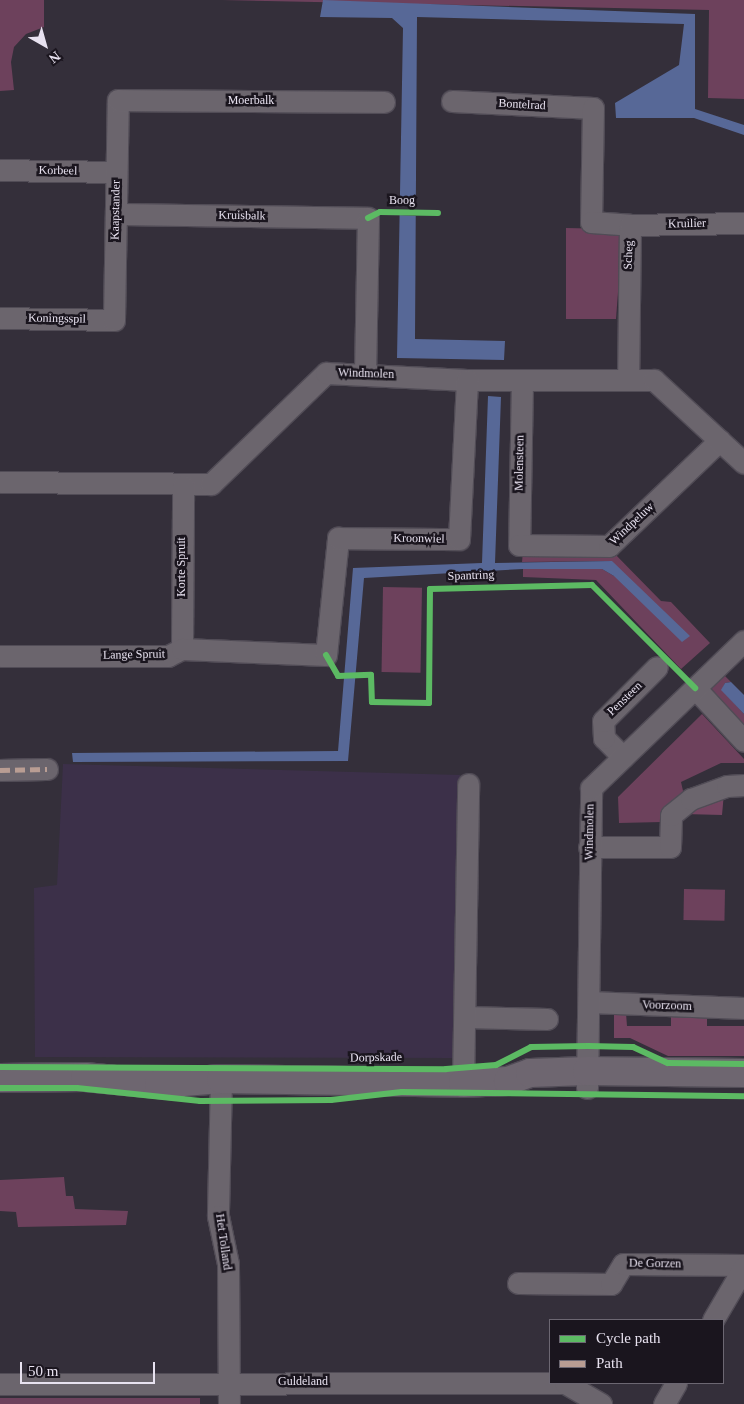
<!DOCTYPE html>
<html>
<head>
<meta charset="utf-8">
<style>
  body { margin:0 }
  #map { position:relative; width:744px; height:1404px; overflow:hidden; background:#342f3a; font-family:"Times New Roman",serif }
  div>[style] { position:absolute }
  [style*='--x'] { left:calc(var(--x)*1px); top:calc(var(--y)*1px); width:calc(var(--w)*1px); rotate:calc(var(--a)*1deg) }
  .built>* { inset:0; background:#3c3049 }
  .green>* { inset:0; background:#6d415c; transform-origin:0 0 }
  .forest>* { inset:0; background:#744561 }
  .water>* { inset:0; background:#576897 }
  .pier>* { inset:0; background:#342f3a; transform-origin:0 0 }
  .roads { filter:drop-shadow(1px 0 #514c56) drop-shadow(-1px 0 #514c56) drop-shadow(0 1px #514c56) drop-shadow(0 -1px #514c56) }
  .minor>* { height:21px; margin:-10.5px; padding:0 10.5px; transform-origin:10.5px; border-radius:10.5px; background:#6b656d }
  .major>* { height:28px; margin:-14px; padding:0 14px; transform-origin:14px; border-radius:14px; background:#6e6670 }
  .quiet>* { height:5px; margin-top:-2.5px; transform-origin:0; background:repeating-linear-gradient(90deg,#b99d93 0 10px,transparent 0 15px) }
  .cycleway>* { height:6px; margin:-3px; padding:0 3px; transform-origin:3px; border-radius:3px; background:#5cba63 }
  span { translate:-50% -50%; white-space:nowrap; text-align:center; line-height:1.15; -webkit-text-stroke:5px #1a151e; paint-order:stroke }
  .street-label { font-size:12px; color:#e8e2f0 }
  .legend { position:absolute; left:549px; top:1319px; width:175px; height:65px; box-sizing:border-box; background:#1a151e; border:1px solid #6c6772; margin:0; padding:6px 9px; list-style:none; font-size:15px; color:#e8e2f0 }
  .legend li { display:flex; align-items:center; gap:10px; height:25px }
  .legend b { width:25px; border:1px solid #6c6772 }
  .north { position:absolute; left:20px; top:20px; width:50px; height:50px; -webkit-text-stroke:4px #1a151e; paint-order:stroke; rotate:142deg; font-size:14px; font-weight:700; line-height:20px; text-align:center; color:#e8e2f0 }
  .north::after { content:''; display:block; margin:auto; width:18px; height:22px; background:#e8e2f0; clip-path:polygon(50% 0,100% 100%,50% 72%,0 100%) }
  .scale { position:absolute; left:20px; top:1362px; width:135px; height:22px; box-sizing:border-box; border:2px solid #e8e2f0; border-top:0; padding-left:6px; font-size:15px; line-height:18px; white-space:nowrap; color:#e8e2f0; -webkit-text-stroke:4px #1a151e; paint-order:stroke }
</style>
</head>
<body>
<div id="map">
  <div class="built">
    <i style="clip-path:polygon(63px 764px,460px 775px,456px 1058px,35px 1057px,34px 888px,57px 885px)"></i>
  </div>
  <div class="green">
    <i style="clip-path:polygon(0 0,44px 0,44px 27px,26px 34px,14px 47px,11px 62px,14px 90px,0 91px)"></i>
    <i style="clip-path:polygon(222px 0,744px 0,744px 99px,708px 98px,709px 10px)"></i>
    <i style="clip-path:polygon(566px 228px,613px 229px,622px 239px,616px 319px,566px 319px)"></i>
    <i style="clip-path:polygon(523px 551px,612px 551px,661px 601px,671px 602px,710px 643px,681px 669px,596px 580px,523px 577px,523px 569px,602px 569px,614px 576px,612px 561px,522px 562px)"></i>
    <i style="left:383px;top:587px;width:39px;height:85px;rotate:1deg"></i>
    <i style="clip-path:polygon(727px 669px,731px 669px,725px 676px,731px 682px,725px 683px,722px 690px,744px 714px,744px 730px,717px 701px,719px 697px,709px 686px)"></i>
    <i style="clip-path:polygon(702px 714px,744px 759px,744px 763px,721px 763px,681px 782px,684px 795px,662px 822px,619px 823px,618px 797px)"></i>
    <i style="left:684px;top:889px;width:41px;height:31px;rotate:1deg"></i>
    <i style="clip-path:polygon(64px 1177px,66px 1196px,73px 1196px,75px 1209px,128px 1211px,126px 1225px,18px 1227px,16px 1212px,0 1211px,0 1180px)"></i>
    <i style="left:0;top:1398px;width:200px;height:6px"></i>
  </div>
  <div class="forest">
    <i style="clip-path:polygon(724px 793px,722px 815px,684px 814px)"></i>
    <i style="clip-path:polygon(614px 1012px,626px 1013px,627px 1026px,671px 1026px,671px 1012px,707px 1013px,707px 1026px,744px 1026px,744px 1056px,668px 1056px,630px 1038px,614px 1038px)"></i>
  </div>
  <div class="water">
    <i style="clip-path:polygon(323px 0,695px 14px,695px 109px,744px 125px,744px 135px,694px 118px,616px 118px,615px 103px,679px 65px,684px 24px,417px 17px,415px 339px,505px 341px,504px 360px,397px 358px,403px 28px,392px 18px,320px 17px)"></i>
    <i style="clip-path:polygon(488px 396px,501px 397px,495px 563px,612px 561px,690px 636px,682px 642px,614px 576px,602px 569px,523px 569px,364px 578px,348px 761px,73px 762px,72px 753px,338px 751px,353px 568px,482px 563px)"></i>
    <i style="clip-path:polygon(731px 682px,744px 695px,744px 714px,721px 690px,725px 683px)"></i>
  </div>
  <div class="pier">
    <i style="left:397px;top:203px;width:21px;height:12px;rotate:3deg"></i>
  </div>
  <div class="roads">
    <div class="minor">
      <i style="--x:452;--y:101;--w:141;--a:2.8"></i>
      <i style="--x:593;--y:108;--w:114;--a:91"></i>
      <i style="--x:591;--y:222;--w:39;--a:4"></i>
      <i style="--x:630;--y:225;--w:153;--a:90.7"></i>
      <i style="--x:0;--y:170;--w:116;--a:1"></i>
      <i style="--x:116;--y:214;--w:252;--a:0.9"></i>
      <i style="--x:368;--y:218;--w:155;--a:91.1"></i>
      <i style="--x:630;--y:225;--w:114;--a:-1"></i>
      <i style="--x:0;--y:318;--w:114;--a:1"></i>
      <i style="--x:114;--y:320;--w:220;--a:-89"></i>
      <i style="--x:118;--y:100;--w:266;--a:0.4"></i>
      <i style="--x:522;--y:381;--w:164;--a:91"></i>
      <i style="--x:519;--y:545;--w:90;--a:0.6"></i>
      <i style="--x:609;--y:546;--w:153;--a:-43.7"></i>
      <i style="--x:0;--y:482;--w:211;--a:0.5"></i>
      <i style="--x:211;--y:484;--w:160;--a:-44"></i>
      <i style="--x:326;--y:373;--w:141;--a:2.8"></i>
      <i style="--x:467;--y:380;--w:187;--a:0"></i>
      <i style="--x:654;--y:380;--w:122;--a:42.7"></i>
      <i style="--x:182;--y:649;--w:163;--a:-89.6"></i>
      <i style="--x:0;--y:656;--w:168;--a:0"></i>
      <i style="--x:168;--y:656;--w:16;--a:-27"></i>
      <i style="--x:182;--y:649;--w:144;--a:2.4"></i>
      <i style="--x:326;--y:655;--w:118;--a:-84.1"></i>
      <i style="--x:338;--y:538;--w:121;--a:0.5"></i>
      <i style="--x:459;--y:539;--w:159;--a:-87.1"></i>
      <i style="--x:695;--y:688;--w:72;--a:47.2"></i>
      <i style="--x:623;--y:757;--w:27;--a:-135"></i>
      <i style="--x:604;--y:738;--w:17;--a:-93"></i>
      <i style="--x:603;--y:721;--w:76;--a:-45"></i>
      <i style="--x:0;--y:770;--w:47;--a:-1.2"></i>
      <i style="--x:589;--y:847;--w:81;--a:0"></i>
      <i style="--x:670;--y:847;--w:32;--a:-88"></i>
      <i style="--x:671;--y:815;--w:26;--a:-39"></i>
      <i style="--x:691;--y:799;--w:38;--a:-20"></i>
      <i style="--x:727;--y:786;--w:17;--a:-3"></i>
      <i style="--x:589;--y:1002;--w:155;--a:2.2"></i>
      <i style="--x:465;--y:1017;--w:82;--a:1.4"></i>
      <i style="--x:221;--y:1079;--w:137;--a:91.3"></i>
      <i style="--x:218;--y:1216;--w:49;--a:78.2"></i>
      <i style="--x:228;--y:1264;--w:140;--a:89.6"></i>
      <i style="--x:463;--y:1083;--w:299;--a:-89"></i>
      <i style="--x:587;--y:1088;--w:300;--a:-89.2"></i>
      <i style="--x:591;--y:788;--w:212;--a:-43.9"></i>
      <i style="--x:518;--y:1283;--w:93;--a:0.6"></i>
      <i style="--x:611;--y:1284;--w:23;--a:-59"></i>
      <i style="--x:623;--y:1264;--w:121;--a:0.5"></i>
      <i style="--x:713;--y:1320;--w:61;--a:-59.7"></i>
      <i style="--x:0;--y:1384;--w:565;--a:-0.1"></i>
      <i style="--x:565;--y:1383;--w:42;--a:30.3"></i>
      <i style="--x:664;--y:1404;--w:24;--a:-60"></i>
    </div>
    <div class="major">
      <i style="--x:0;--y:1078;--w:85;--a:-0.7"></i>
      <i style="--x:85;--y:1077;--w:91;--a:5.6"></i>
      <i style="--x:159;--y:1084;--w:62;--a:-4.6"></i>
      <i style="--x:221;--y:1079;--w:242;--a:0.9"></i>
      <i style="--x:463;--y:1083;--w:45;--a:-2.5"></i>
      <i style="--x:508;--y:1081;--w:23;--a:-20"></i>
      <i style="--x:530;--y:1073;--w:57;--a:-2"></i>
      <i style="--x:587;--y:1071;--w:157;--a:0.7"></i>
    </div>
  </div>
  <div class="quiet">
    <i style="--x:0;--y:770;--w:47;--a:-1.2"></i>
  </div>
  <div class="cycleway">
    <i style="--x:368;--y:218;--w:13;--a:-27"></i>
    <i style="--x:380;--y:212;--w:58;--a:1"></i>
    <i style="--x:326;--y:655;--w:24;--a:60"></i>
    <i style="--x:338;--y:676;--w:33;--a:-2"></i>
    <i style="--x:371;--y:675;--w:27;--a:88"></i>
    <i style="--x:372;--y:702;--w:57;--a:1"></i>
    <i style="--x:429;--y:703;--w:114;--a:-89.5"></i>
    <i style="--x:430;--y:589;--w:162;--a:-1.4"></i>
    <i style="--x:592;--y:585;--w:146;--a:45"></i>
    <i style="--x:0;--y:1067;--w:446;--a:0.3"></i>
    <i style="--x:446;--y:1069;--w:50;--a:-4.6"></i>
    <i style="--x:496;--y:1065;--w:39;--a:-27"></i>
    <i style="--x:531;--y:1047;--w:57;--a:-1"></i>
    <i style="--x:588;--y:1046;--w:45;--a:1.3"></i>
    <i style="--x:633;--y:1047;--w:38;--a:25"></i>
    <i style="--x:668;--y:1063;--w:76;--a:0.8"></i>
    <i style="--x:0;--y:1088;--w:77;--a:0"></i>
    <i style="--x:77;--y:1088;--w:124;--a:6"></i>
    <i style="--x:200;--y:1101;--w:131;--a:-0.4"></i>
    <i style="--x:331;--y:1100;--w:71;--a:-6.4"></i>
    <i style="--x:402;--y:1092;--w:342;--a:0.7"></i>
  </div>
  <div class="street-label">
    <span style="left:251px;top:101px">Moerbalk</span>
    <span style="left:522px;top:105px;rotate:3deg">Bontelrad</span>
    <span style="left:58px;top:171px;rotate:1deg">Korbeel</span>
    <span style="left:402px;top:201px">Boog</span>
    <span style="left:116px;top:210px;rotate:-89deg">Kaapstander</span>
    <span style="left:242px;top:216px;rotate:1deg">Kruisbalk</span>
    <span style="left:687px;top:224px;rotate:-1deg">Kruilier</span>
    <span style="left:629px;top:255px;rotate:-88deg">Scheg</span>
    <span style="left:57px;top:319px;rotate:1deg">Koningsspil</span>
    <span style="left:366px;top:374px;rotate:2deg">Windmolen</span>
    <span style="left:520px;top:463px;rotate:-89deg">Molensteen</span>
    <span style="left:632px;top:524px;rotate:-43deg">Windpeluw</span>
    <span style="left:419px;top:539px;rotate:1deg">Kroonwiel</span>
    <span style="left:182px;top:567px;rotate:-90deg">Korte Spruit</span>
    <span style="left:471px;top:576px;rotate:-2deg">Spantring</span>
    <span style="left:134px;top:655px;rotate:-1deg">Lange Spruit</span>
    <span style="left:625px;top:699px;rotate:-44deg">Pensteen</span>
    <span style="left:590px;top:832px;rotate:-89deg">Windmolen</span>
    <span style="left:667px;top:1006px;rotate:2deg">Voorzoom</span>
    <span style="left:376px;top:1058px;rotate:-1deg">Dorpskade</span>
    <span style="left:223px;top:1242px;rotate:82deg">Het Tolland</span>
    <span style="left:655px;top:1264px;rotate:1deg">De Gorzen</span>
    <span style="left:303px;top:1382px">Guldeland</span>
  </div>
  <ul class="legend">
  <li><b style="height:6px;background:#5cba63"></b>Cycle path</li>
  <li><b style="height:6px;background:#b99d93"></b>Path</li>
  </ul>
  <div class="north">N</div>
  <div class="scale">50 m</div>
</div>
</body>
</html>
